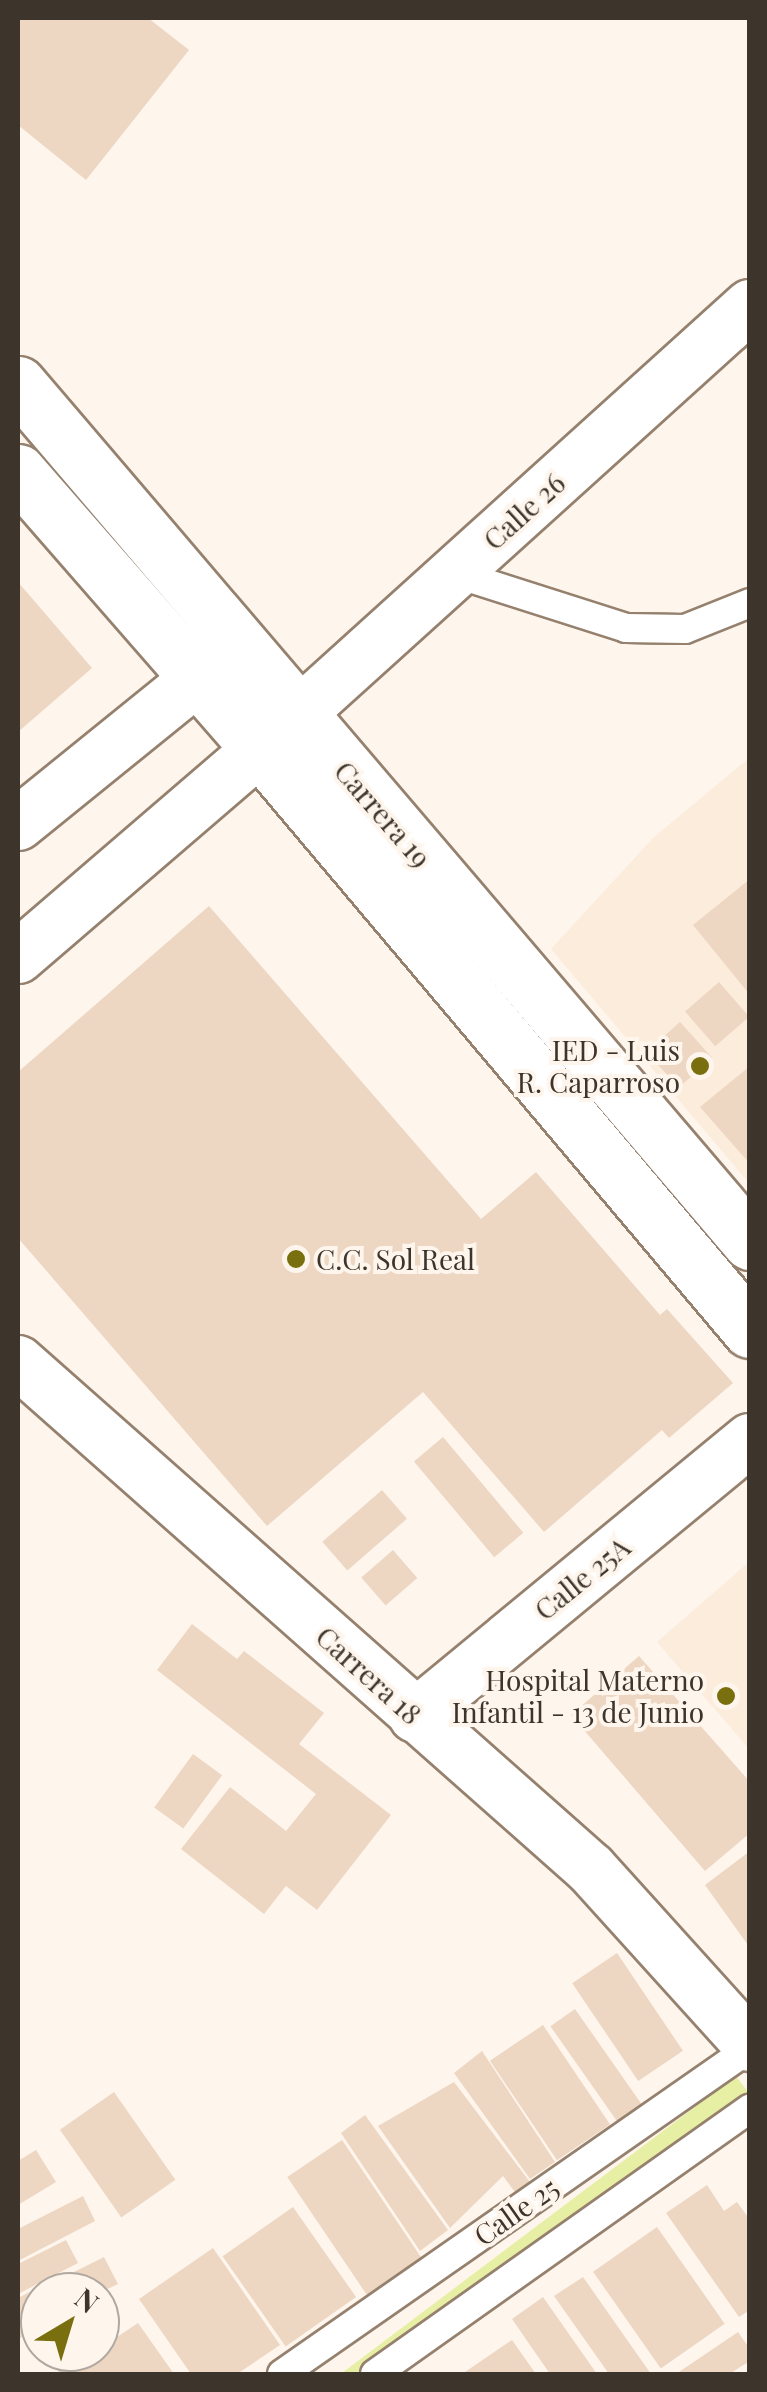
<!DOCTYPE html>
<html>
<head>
<meta charset="utf-8">
<style>
  body { margin:0 }
  #map { position:relative; width:767px; height:2392px; overflow:hidden; background:#fef5ed; font-family:"Playfair Display",serif }
  div>[style] { position:absolute }
  [style*='--x'] { left:calc(var(--x)*1px); top:calc(var(--y)*1px); width:calc(var(--w)*1px); rotate:calc(var(--a)*1deg) }
  .built>* { inset:0; background:#fcecdc }
  .green>* { inset:0; background:#e7efa4; transform-origin:0 0 }
  .building>* { inset:0; background:#edd7c2; transform-origin:0 0 }
  .roads { filter:drop-shadow(2px 0 #95816e) drop-shadow(-2px 0 #95816e) drop-shadow(0 2px #95816e) drop-shadow(0 -2px #95816e) }
  .service>* { height:28px; margin:-14px; padding:0 14px; transform-origin:14px; border-radius:14px; background:#fff }
  .minor>* { height:52px; margin:-26px; padding:0 26px; transform-origin:26px; border-radius:26px; background:#fff }
  .tertiary>* { height:55px; margin:-27.5px; padding:0 27.5px; transform-origin:27.5px; border-radius:27.5px; background:#fff }
  .dots>* { width:28px; height:28px; translate:-50% -50%; box-sizing:border-box; border:5px solid #fef5ed; border-radius:50% }
  span { translate:-50% -50%; white-space:nowrap; text-align:center; line-height:1.15; -webkit-text-stroke:8px #fef5ed; paint-order:stroke }
  .street-label { font-size:28px; color:#3d342c }
  .poi-label { font-size:28px; color:#3d342c }
  .right { translate:-100% -50%; text-align:right }
  .left { translate:0 -50%; text-align:left }
  .frame { position:absolute; inset:0; border:20px solid #3d342c; pointer-events:none }
  .north { position:absolute; left:20px; top:2272px; width:100px; height:100px; box-sizing:border-box; background:#fef5ed; border:2px solid #b1a8a0; border-radius:50%; rotate:38deg; font-size:28px; font-weight:700; line-height:40px; text-align:center; color:#3d342c }
  .north::after { content:''; display:block; margin:auto; width:35px; height:45px; background:#796f0e; clip-path:polygon(50% 0,100% 100%,50% 72%,0 100%) }
</style>
</head>
<body>
<div id="map">
  <div class="built">
    <i style="clip-path:polygon(749px 758px,749px 1183px,551px 949px,653px 838px)"></i>
    <i style="clip-path:polygon(749px 1562px,749px 1749px,657px 1642px)"></i>
  </div>
  <div class="green">
    <i style="left:736px;top:2076px;width:20px;height:517px;rotate:53deg"></i>
  </div>
  <div class="building">
    <i style="clip-path:polygon(18px 18px,148px 18px,189px 50px,86px 180px,18px 125px)"></i>
    <i style="clip-path:polygon(18px 582px,92px 668px,18px 732px)"></i>
    <i style="clip-path:polygon(750px 879px,750px 995px,693px 925px)"></i>
    <i style="clip-path:polygon(209px 906px,481px 1219px,536px 1172px,660px 1315px,667px 1309px,733px 1383px,669px 1438px,662px 1430px,544px 1532px,423px 1392px,267px 1526px,18px 1238px,18px 1072px)"></i>
    <i style="left:719px;top:982px;width:46px;height:45px;rotate:49deg"></i>
    <i style="left:680px;top:1022px;width:48px;height:45px;rotate:48deg"></i>
    <i style="clip-path:polygon(750px 1066px,750px 1164px,700px 1107px)"></i>
    <i style="left:443px;top:1437px;width:125px;height:38px;rotate:50deg"></i>
    <i style="left:382px;top:1490px;width:38px;height:79px;rotate:49deg"></i>
    <i style="left:393px;top:1550px;width:37px;height:42px;rotate:49deg"></i>
    <i style="clip-path:polygon(192px 1624px,237px 1659px,244px 1651px,324px 1713px,299px 1744px,391px 1815px,317px 1910px,286px 1886px,264px 1914px,181px 1849px,230px 1787px,286px 1831px,316px 1794px,157px 1670px)"></i>
    <i style="clip-path:polygon(639px 1656px,750px 1782px,750px 1833px,705px 1871px,571px 1715px)"></i>
    <i style="left:193px;top:1754px;width:36px;height:66px;rotate:36deg"></i>
    <i style="clip-path:polygon(750px 1851px,750px 1948px,705px 1885px)"></i>
    <i style="left:617px;top:1953px;width:118px;height:54px;rotate:56deg"></i>
    <i style="left:575px;top:2009px;width:118px;height:30px;rotate:55deg"></i>
    <i style="left:543px;top:2025px;width:120px;height:64px;rotate:56deg"></i>
    <i style="clip-path:polygon(482px 2051px,555px 2162px,530px 2179px,454px 2073px)"></i>
    <i style="clip-path:polygon(454px 2082px,530px 2182px,515px 2192px,503px 2176px,450px 2228px,378px 2126px)"></i>
    <i style="left:114px;top:2092px;width:107px;height:66px;rotate:55deg"></i>
    <i style="clip-path:polygon(365px 2115px,448px 2230px,420px 2251px,341px 2133px)"></i>
    <i style="left:342px;top:2140px;width:143px;height:66px;rotate:56deg"></i>
    <i style="clip-path:polygon(36px 2150px,56px 2182px,18px 2205px,18px 2161px)"></i>
    <i style="clip-path:polygon(707px 2185px,724px 2211px,737px 2202px,750px 2220px,750px 2310px,739px 2317px,666px 2213px)"></i>
    <i style="clip-path:polygon(83px 2196px,95px 2221px,18px 2261px,18px 2229px)"></i>
    <i style="left:293px;top:2207px;width:110px;height:86px;rotate:55deg"></i>
    <i style="left:657px;top:2227px;width:118px;height:78px;rotate:55deg"></i>
    <i style="clip-path:polygon(66px 2240px,78px 2263px,18px 2294px,18px 2264px)"></i>
    <i style="clip-path:polygon(213px 2248px,280px 2345px,237px 2374px,191px 2374px,139px 2299px)"></i>
    <i style="clip-path:polygon(104px 2257px,118px 2284px,101px 2292px,47px 2292px,44px 2287px)"></i>
    <i style="clip-path:polygon(583px 2277px,651px 2374px,609px 2374px,554px 2296px)"></i>
    <i style="clip-path:polygon(41px 2286px,40px 2327px,18px 2339px,18px 2298px)"></i>
    <i style="clip-path:polygon(543px 2297px,597px 2374px,550px 2374px,512px 2319px)"></i>
    <i style="clip-path:polygon(138px 2323px,174px 2374px,60px 2374px,46px 2352px,100px 2352px,100px 2325px,114px 2339px)"></i>
    <i style="clip-path:polygon(738px 2332px,750px 2349px,750px 2361px,729px 2374px,676px 2374px)"></i>
    <i style="clip-path:polygon(512px 2340px,536px 2374px,462px 2374px)"></i>
  </div>
  <div class="roads">
    <div class="service">
      <i style="--x:454;--y:573;--w:181;--a:17.7"></i>
      <i style="--x:626;--y:628;--w:59;--a:1"></i>
      <i style="--x:685;--y:629;--w:70;--a:-21.8"></i>
      <i style="--x:282;--y:2374;--w:570;--a:-34.86"></i>
      <i style="--x:375;--y:2374;--w:460;--a:-35.3"></i>
    </div>
    <div class="minor">
      <i style="--x:18;--y:824;--w:230;--a:-39"></i>
      <i style="--x:197;--y:679;--w:46;--a:19.2"></i>
      <i style="--x:18;--y:957;--w:319;--a:-40.7"></i>
      <i style="--x:260;--y:749;--w:661;--a:-42.12"></i>
      <i style="--x:18;--y:1362;--w:765;--a:41.5"></i>
      <i style="--x:591;--y:1869;--w:237;--a:47.9"></i>
      <i style="--x:415;--y:1716;--w:434;--a:-39.5"></i>
    </div>
    <div class="tertiary">
      <i style="--x:18;--y:384;--w:1128;--a:49.53"></i>
      <i style="--x:18;--y:472;--w:368;--a:48.9"></i>
      <i style="--x:260;--y:749;--w:760;--a:49.86"></i>
    </div>
  </div>
  <div class="dots">
    <i style="left:700px;top:1066px;background:#796f0e"></i>
    <i style="left:296px;top:1259px;background:#796f0e"></i>
    <i style="left:726px;top:1696px;background:#796f0e"></i>
  </div>
  <div class="street-label">
    <span style="left:524px;top:511px;rotate:-42deg">Calle 26</span>
    <span style="left:383px;top:814px;rotate:49deg">Carrera 19</span>
    <span style="left:582px;top:1578px;rotate:-39deg">Calle 25A</span>
    <span style="left:369px;top:1675px;rotate:42deg">Carrera 18</span>
    <span style="left:516px;top:2211px;rotate:-35deg">Calle 25</span>
  </div>
  <div class="poi-label">
    <span class="right" style="left:680px;top:1066px">IED - Luis<br>R. Caparroso</span>
    <span class="left" style="left:316px;top:1259px">C.C. Sol Real</span>
    <span class="right" style="left:704px;top:1696px">Hospital Materno<br>Infantil - 13 de Junio</span>
  </div>
  <div class="frame"></div>
  <div class="north">N</div>
</div>
</body>
</html>
